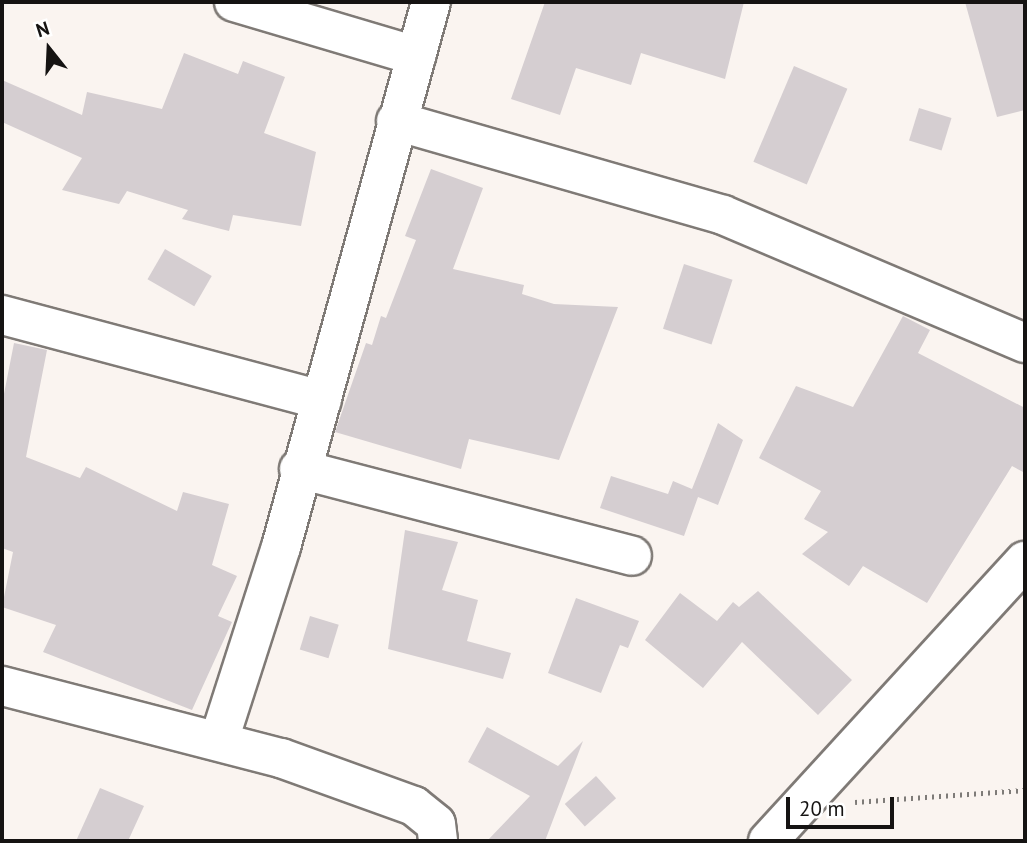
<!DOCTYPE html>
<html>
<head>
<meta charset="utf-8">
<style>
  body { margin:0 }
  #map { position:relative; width:1027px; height:843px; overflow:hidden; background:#faf4f0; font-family:"PT Sans",sans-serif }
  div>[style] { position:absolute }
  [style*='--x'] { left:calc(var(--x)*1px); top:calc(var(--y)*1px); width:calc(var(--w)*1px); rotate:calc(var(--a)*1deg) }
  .building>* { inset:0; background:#d5ced1; transform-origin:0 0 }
  .path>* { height:4.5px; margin-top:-2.25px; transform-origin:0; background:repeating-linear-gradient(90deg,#7e7b78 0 2px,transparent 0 7px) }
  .roads { filter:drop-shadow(2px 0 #7f7a76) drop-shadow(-2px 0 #7f7a76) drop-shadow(0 2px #7f7a76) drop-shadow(0 -2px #7f7a76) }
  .minor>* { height:38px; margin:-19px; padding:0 19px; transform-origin:19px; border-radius:19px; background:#fff }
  span { translate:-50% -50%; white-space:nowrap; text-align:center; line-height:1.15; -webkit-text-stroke:6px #fff; paint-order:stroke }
  .frame { position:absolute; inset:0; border:4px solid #151312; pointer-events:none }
  .north { position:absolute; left:14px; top:14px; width:70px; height:70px; -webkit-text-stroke:5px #fff; paint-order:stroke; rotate:342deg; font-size:19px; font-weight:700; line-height:28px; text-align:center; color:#151312 }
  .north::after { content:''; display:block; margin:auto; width:24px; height:32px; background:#151312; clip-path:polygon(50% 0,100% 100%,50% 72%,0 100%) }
  .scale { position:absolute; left:786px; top:797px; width:108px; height:32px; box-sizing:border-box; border:4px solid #151312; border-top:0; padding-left:9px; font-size:21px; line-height:24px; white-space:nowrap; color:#151312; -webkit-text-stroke:5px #fff; paint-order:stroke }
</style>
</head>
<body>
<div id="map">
  <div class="building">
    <i style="clip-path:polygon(545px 2px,744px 2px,725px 79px,641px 53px,631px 85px,576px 68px,560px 115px,511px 99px)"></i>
    <i style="clip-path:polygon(965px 2px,1025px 2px,1025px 110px,997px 117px)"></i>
    <i style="clip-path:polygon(184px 53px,238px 74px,243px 61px,285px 77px,264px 133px,316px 152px,301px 226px,233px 215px,229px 231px,182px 219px,188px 210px,127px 191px,119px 204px,62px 190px,82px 158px,2px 122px,2px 80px,82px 115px,87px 92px,162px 109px)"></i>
    <i style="left:794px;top:66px;width:58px;height:104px;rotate:23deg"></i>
    <i style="left:919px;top:108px;width:34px;height:34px;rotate:17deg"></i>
    <i style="clip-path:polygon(431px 169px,483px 188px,453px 269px,524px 285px,522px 294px,554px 304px,618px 307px,559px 460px,469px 439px,461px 469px,335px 432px,366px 343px,372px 345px,381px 316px,386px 318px,416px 240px,405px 236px)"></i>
    <i style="left:165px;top:249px;width:54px;height:35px;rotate:30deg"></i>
    <i style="left:684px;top:264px;width:51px;height:68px;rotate:18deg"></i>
    <i style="clip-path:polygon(903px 316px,930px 330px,918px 353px,1025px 408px,1025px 473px,1012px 466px,927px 603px,863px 566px,849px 586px,802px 554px,828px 532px,804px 519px,821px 491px,759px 458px,796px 386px,853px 407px)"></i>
    <i style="clip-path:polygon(14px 343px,47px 350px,26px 457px,80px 478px,86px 467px,177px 511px,183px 492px,229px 504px,212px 565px,237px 576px,218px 616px,232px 622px,192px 710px,43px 652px,56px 625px,2px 607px,13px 552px,2px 548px,2px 404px)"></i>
    <i style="clip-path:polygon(718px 423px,743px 440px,718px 505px,698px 497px,684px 536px,600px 508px,611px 476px,668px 494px,673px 481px,692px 489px)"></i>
    <i style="clip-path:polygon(405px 530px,458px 542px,442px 590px,478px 600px,467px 641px,511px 653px,503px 679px,388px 649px)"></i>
    <i style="clip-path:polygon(758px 591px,852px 680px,818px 715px,742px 642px,703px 688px,645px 640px,680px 593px,717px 621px,733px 602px,739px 607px)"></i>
    <i style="clip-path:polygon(576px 598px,639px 621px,628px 648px,620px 645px,601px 693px,548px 673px)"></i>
    <i style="left:310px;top:616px;width:30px;height:35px;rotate:17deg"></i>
    <i style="clip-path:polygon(487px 727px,558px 766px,583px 741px,545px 841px,487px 841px,530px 796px,468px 762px)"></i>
    <i style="left:596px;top:776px;width:30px;height:42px;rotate:48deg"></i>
    <i style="clip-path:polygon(100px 788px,144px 806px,128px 841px,76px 841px)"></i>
  </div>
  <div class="path">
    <i style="--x:855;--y:802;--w:170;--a:-4"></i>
  </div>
  <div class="roads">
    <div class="minor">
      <i style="--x:234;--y:2;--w:190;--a:16.5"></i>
      <i style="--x:396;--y:121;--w:340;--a:16"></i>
      <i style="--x:723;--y:215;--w:328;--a:23"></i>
      <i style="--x:2;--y:315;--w:331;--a:14.9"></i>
      <i style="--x:299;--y:469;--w:344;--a:14.6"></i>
      <i style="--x:2;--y:686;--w:288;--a:14.5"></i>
      <i style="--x:281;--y:758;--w:141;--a:19.8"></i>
      <i style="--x:414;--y:806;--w:28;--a:39"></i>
      <i style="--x:436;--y:824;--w:17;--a:83"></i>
      <i style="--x:219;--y:740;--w:203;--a:-72.2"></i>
      <i style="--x:281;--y:547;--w:565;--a:-74.61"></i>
      <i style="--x:768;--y:841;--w:380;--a:-47.5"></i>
    </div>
  </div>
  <div class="frame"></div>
  <div class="north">N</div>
  <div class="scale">20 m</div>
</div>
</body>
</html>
